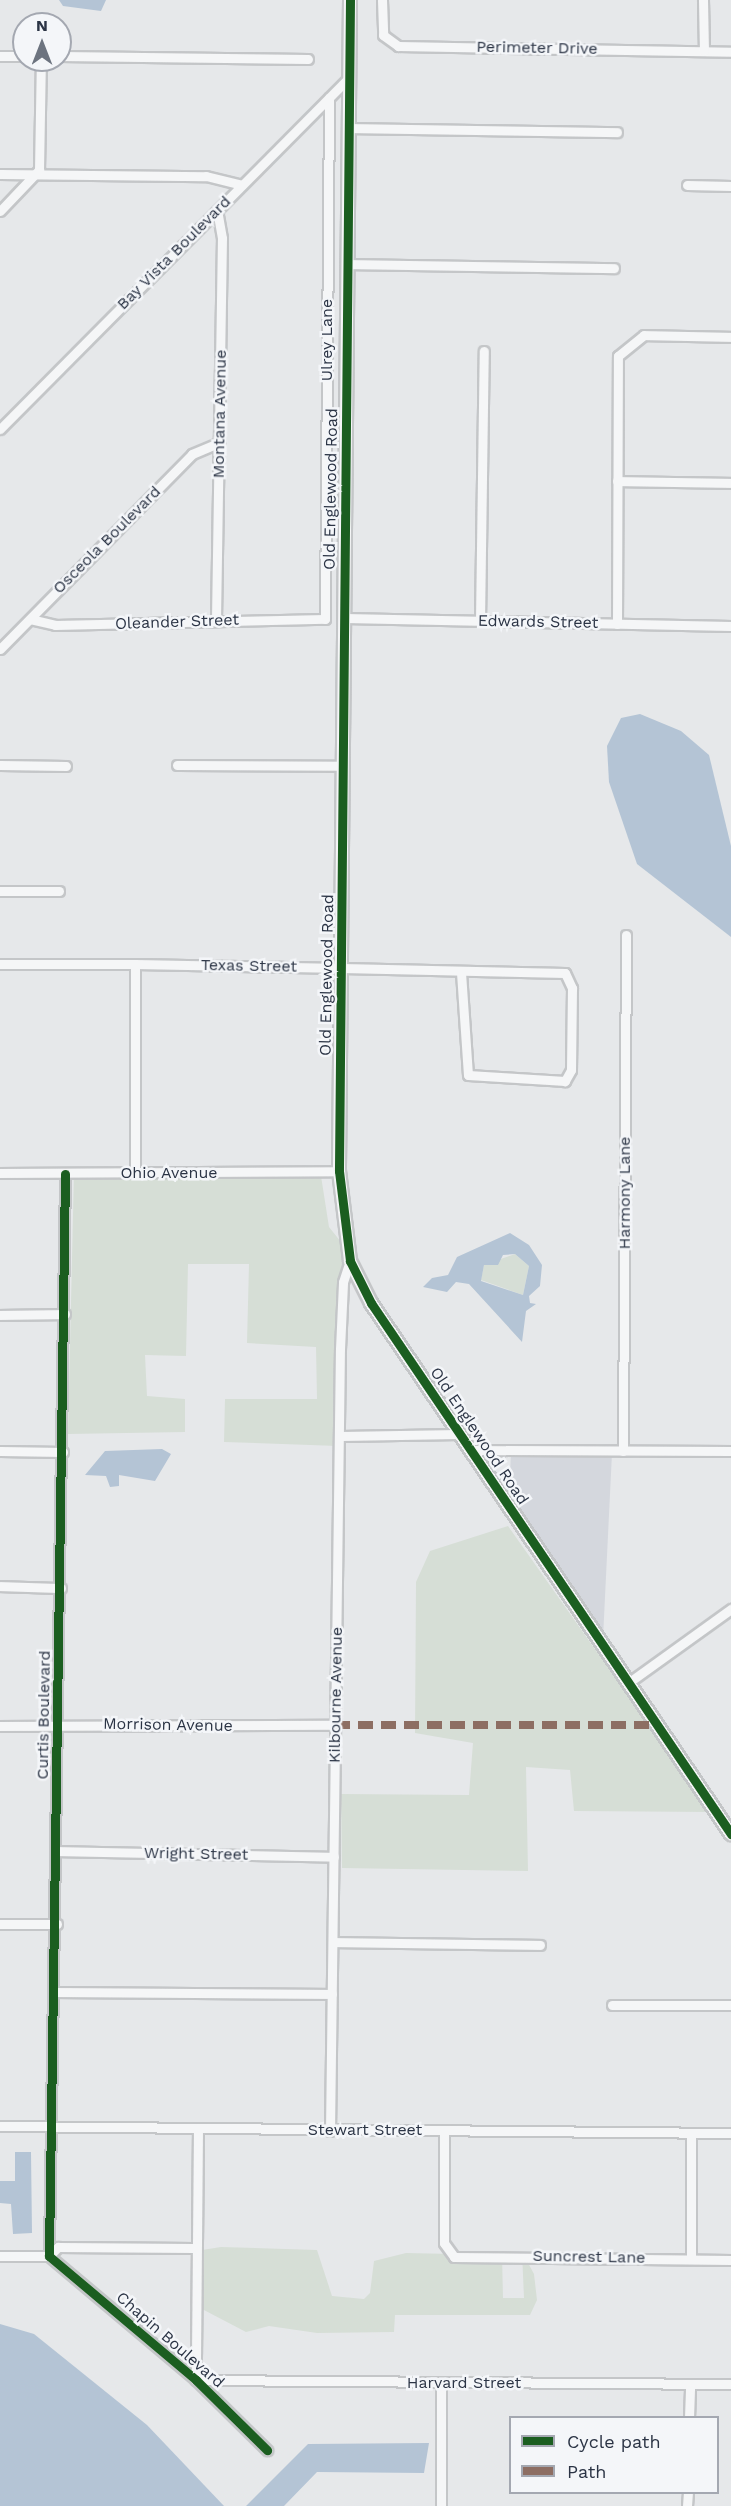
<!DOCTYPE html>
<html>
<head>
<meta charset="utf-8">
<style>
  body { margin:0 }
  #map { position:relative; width:731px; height:2506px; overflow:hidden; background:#e6e8ea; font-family:"Work Sans",sans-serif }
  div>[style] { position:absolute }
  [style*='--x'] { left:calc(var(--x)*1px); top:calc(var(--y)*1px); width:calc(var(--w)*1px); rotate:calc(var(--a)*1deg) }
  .built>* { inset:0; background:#d4d7dd }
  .green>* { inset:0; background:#d6ded6 }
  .water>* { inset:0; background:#b4c4d5 }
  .roads { filter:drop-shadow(2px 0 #c4c6c8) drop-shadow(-2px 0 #c4c6c8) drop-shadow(0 2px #c4c6c8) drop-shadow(0 -2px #c4c6c8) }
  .minor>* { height:9px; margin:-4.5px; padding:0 4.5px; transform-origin:4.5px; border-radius:4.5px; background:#f5f6f7 }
  .tertiary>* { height:12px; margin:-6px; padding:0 6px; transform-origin:6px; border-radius:6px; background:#f5f6f7 }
  .quiet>* { height:8px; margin-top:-4px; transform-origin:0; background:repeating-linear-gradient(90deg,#8d6e63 0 15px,transparent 0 23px) }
  .cycleway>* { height:9px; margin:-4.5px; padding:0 4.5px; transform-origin:4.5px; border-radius:4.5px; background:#1b5e20 }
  span { translate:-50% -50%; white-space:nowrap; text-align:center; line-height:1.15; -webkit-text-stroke:5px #f4f6f9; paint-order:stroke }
  .street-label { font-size:16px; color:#2b3445 }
  .legend { position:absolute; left:509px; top:2416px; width:210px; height:78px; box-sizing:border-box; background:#f4f6f9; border:2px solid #a4a8b1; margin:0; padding:8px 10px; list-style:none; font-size:18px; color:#2b3445 }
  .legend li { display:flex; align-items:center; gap:12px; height:30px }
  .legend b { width:30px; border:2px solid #a4a8b1 }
  .north { position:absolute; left:12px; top:12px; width:60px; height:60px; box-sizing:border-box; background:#f4f6f9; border:2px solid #a4a8b1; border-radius:50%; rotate:0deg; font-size:16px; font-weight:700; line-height:24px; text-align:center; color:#2b3445 }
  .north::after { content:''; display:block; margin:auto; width:21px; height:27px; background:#6c737f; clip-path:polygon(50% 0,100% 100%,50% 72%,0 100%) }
</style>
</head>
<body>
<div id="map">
  <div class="built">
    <i style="clip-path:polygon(511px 1452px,612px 1453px,603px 1638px,509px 1500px)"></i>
  </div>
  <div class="green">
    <i style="clip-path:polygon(74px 1171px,321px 1176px,329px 1227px,341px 1242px,345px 1263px,338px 1446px,224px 1442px,225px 1399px,317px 1399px,316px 1347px,247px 1343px,249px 1264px,188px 1264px,186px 1356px,145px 1355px,147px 1396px,185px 1399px,185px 1432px,68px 1434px)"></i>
    <i style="clip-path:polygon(515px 1254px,529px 1266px,523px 1295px,481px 1280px,484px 1265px)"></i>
    <i style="clip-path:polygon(508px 1526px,710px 1812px,574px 1811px,570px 1770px,526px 1767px,528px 1871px,342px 1868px,341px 1794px,469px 1795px,473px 1743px,415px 1733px,416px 1582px,430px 1551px)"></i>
    <i style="clip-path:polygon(221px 2247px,317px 2250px,332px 2296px,364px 2299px,370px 2293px,374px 2261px,406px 2253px,502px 2255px,503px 2298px,524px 2298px,522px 2252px,534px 2274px,537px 2300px,530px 2315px,395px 2315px,394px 2332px,317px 2333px,269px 2326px,246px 2332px,202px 2309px,202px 2250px)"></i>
  </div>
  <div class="water">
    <i style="clip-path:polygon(59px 0,106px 0,101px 11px,63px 6px)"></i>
    <i style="clip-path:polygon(640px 714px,681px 731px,709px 755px,731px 846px,731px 937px,637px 864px,609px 782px,607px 746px,621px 718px)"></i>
    <i style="clip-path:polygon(evenodd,510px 1233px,529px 1245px,542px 1265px,540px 1286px,529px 1296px,530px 1303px,536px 1304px,526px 1311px,522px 1342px,469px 1284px,456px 1282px,447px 1292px,423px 1287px,432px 1278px,448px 1275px,457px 1257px,510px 1233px,515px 1254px,529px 1266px,523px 1295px,481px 1281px,484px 1265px,498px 1265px,503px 1255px,515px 1254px)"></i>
    <i style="clip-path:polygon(162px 1449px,171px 1454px,155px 1481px,119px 1475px,119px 1486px,110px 1487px,106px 1476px,85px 1475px,105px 1451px)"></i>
    <i style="clip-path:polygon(15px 2152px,31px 2152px,32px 2233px,13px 2234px,11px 2204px,0 2203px,0 2181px,15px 2181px)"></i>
    <i style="clip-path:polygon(0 2324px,34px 2334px,147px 2425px,224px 2506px,0 2506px)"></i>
    <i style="clip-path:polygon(429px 2443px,424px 2473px,317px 2472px,284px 2506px,246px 2506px,308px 2444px)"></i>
  </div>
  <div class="roads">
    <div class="minor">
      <i style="--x:382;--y:0;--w:35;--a:88"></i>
      <i style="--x:383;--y:35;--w:19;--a:36"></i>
      <i style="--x:398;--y:46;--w:333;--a:1"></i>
      <i style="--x:703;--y:0;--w:51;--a:88.9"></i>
      <i style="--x:0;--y:56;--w:24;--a:0"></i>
      <i style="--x:60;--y:56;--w:248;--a:0.7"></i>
      <i style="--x:350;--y:128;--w:267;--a:0.9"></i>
      <i style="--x:0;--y:174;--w:206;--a:0.6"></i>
      <i style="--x:206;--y:176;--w:37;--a:14"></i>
      <i style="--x:687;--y:185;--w:44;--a:1.3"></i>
      <i style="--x:0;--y:211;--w:57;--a:-46.4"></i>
      <i style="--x:39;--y:170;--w:110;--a:-89"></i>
      <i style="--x:348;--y:264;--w:266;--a:0.9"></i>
      <i style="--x:0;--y:429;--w:495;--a:-45.2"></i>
      <i style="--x:617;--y:481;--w:114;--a:1"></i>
      <i style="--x:345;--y:618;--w:386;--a:1.2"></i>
      <i style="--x:30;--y:619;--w:26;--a:13"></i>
      <i style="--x:55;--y:625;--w:270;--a:-1.3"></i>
      <i style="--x:325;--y:619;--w:521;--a:-89.56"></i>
      <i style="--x:216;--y:619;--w:381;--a:-89.1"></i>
      <i style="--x:222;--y:238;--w:28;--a:-100"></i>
      <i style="--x:480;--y:621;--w:270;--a:-89.2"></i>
      <i style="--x:617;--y:624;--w:268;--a:-89.8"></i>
      <i style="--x:618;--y:356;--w:33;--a:-39"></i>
      <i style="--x:644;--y:335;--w:87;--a:1.3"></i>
      <i style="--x:0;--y:649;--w:274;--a:-45.4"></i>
      <i style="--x:192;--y:454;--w:30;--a:-23"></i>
      <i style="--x:0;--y:765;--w:66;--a:0.9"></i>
      <i style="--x:177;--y:765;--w:166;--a:0.3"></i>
      <i style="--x:0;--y:891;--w:59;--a:0"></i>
      <i style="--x:0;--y:964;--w:135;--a:0"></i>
      <i style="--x:135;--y:964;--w:207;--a:1.1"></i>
      <i style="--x:342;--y:968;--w:223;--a:1.3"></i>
      <i style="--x:565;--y:973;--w:17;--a:65"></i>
      <i style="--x:572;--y:988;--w:82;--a:90.7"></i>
      <i style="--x:571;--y:1070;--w:13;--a:119"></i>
      <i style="--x:565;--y:1081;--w:97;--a:-176.5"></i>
      <i style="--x:468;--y:1075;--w:104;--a:-93.9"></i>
      <i style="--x:0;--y:1173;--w:339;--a:-0.3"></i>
      <i style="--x:135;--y:1173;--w:209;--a:-90"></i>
      <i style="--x:65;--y:1174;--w:1082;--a:90.85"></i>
      <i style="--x:49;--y:2256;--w:192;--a:40.1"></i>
      <i style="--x:196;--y:2380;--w:100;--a:44.6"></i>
      <i style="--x:0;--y:1315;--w:65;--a:-0.9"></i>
      <i style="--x:341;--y:1436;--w:118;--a:-1"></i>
      <i style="--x:470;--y:1450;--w:261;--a:0.2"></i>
      <i style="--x:0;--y:1451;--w:63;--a:0.9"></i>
      <i style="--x:623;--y:1451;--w:516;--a:-89.67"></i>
      <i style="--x:0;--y:1586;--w:61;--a:1.9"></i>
      <i style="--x:628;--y:1683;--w:127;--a:-35.7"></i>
      <i style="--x:0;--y:1726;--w:335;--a:-0.2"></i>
      <i style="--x:58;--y:1851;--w:276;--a:1.2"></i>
      <i style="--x:0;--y:1924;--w:57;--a:0"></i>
      <i style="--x:333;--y:1942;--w:207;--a:0.8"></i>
      <i style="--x:57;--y:1992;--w:275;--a:0.4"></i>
      <i style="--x:612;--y:2005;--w:119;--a:0"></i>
      <i style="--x:0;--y:2126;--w:731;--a:0.55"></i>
      <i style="--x:198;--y:2128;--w:252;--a:90.5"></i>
      <i style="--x:196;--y:2380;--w:535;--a:0.43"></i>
      <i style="--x:330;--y:2131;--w:782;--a:-89.27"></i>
      <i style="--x:340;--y:1349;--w:67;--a:-87.4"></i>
      <i style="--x:343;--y:1282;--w:22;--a:-72"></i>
      <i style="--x:444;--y:2131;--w:112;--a:90"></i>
      <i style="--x:444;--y:2243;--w:17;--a:54"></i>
      <i style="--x:454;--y:2257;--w:277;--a:0.6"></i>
      <i style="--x:0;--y:2256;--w:49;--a:0"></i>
      <i style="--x:49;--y:2256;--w:13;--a:-45"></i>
      <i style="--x:58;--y:2247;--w:135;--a:0.4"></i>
      <i style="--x:691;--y:2259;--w:126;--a:-90"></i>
      <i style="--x:689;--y:2418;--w:34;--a:-88"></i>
      <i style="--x:441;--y:2506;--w:124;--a:-90"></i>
      <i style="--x:687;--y:2506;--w:14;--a:-86"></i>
    </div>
    <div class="tertiary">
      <i style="--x:350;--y:0;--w:1171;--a:90.54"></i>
      <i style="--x:339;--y:1171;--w:91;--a:83"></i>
      <i style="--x:350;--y:1261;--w:47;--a:63.4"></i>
      <i style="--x:371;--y:1303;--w:642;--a:55.86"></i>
    </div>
  </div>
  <div class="quiet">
    <i style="--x:335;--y:1725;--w:322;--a:0"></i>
  </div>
  <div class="cycleway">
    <i style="--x:350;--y:0;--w:1171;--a:90.54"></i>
    <i style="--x:339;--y:1171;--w:91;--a:83"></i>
    <i style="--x:350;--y:1261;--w:47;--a:63.4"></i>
    <i style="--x:371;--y:1303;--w:642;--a:55.86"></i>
    <i style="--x:65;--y:1174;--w:1082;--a:90.85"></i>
    <i style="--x:49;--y:2256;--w:192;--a:40.1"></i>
    <i style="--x:196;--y:2380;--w:100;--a:44.6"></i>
  </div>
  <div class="street-label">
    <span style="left:537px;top:48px;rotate:1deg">Perimeter Drive</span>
    <span style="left:174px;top:253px;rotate:-45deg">Bay Vista Boulevard</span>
    <span style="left:327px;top:340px;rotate:-90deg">Ulrey Lane</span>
    <span style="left:220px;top:414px;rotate:-89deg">Montana Avenue</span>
    <span style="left:331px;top:489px;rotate:-89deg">Old Englewood Road</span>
    <span style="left:107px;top:540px;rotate:-45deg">Osceola Boulevard</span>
    <span style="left:177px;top:622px;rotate:-2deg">Oleander Street</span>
    <span style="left:538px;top:622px;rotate:1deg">Edwards Street</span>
    <span style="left:249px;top:966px;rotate:1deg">Texas Street</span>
    <span style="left:327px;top:975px;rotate:-89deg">Old Englewood Road</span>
    <span style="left:169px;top:1173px">Ohio Avenue</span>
    <span style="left:625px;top:1193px;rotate:-90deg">Harmony Lane</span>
    <span style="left:479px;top:1436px;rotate:56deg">Old Englewood Road</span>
    <span style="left:336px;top:1695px;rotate:-89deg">Kilbourne Avenue</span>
    <span style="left:44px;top:1715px;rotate:-89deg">Curtis Boulevard</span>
    <span style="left:168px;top:1725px;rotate:1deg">Morrison Avenue</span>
    <span style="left:196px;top:1854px;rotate:1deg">Wright Street</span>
    <span style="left:365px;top:2130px">Stewart Street</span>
    <span style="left:589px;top:2257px;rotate:1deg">Suncrest Lane</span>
    <span style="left:170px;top:2340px;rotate:41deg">Chapin Boulevard</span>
    <span style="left:464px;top:2383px">Harvard Street</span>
  </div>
  <ul class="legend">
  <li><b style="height:8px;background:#1b5e20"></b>Cycle path</li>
  <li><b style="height:8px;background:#8d6e63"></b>Path</li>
  </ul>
  <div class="north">N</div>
</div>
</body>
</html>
